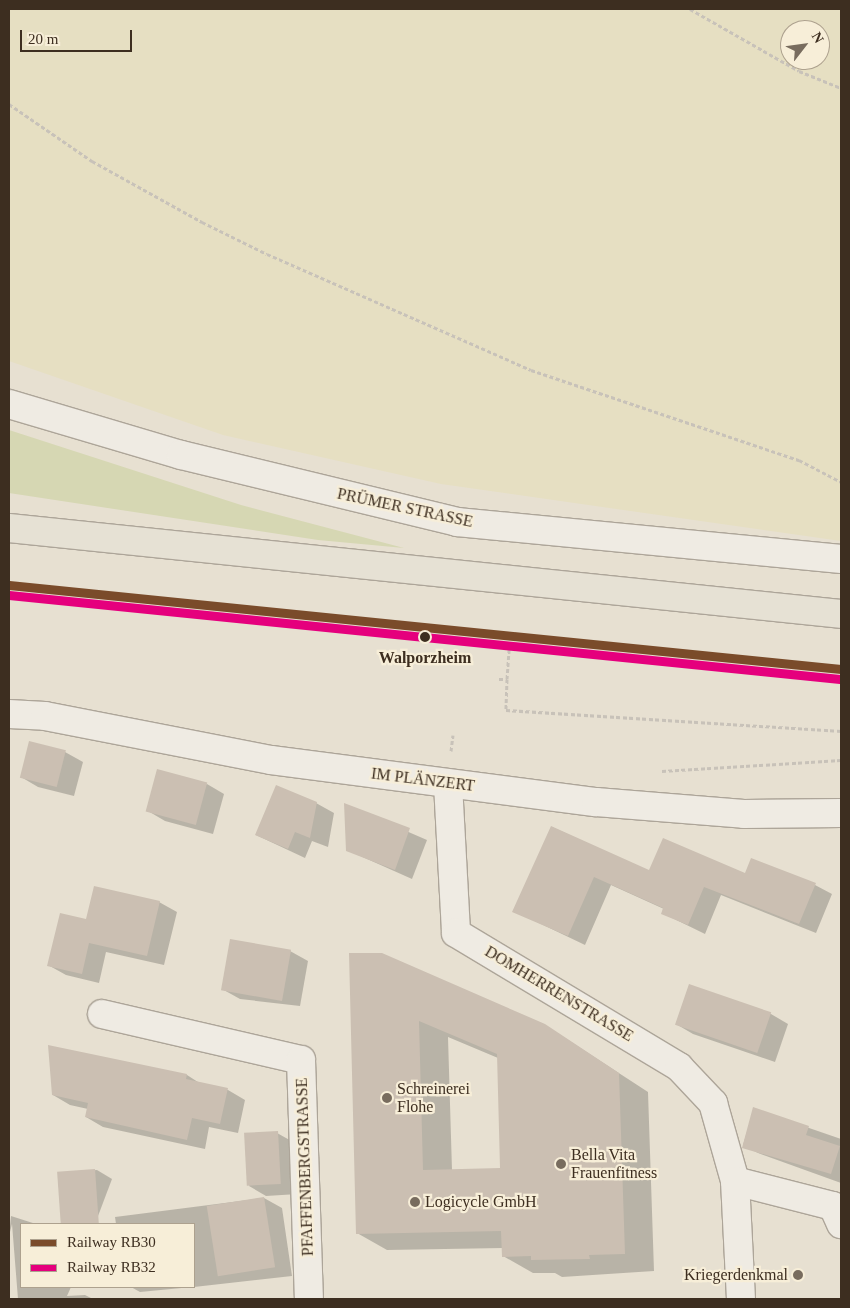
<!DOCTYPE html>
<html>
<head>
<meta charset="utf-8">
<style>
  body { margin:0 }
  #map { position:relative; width:850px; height:1308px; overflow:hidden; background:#e7e0d1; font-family:"Times New Roman",serif }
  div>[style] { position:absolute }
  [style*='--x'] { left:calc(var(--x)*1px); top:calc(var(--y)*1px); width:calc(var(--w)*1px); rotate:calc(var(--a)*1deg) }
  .farmland>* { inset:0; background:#e6dfc2 }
  .green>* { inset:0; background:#d6d7b3 }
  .shadow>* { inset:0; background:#0003 }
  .building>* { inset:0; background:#cbbfb2; transform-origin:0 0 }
  .path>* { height:3px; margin-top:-1.5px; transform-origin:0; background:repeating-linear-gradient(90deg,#c8c2b9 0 4px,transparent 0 6.5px) }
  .roads { filter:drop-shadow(1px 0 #ada599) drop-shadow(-1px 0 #ada599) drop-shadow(0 1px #ada599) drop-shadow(0 -1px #ada599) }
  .minor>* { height:28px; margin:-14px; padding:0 14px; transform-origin:14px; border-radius:14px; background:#efebe3 }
  .major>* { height:28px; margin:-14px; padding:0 14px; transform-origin:14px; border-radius:14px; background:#e6e1d4 }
  .rail-1>* { height:9px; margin:-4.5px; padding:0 4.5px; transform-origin:4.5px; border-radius:4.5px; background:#7a4b2a }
  .rail-2>* { height:9px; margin:-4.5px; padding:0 4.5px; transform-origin:4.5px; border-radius:4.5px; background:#e5007d }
  .dots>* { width:14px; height:14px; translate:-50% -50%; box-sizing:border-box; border:2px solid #f7eed8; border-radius:50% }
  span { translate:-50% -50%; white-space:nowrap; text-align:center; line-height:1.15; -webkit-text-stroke:4.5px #f7eed8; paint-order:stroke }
  .street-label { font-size:16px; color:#3d2e20 }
  .stop-label { font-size:16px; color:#3d2e20; font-weight:700 }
  .poi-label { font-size:16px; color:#3d2e20 }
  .left { translate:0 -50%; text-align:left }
  .right { translate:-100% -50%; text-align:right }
  .frame { position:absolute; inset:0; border:10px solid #3d2e20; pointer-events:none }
  .legend { position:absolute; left:20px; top:1223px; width:175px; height:65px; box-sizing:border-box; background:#f7eed8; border:1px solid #ada18e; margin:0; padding:6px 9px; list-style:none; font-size:15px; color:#3d2e20 }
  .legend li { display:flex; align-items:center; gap:10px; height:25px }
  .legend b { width:25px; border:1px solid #ada18e }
  .north { position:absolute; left:780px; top:20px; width:50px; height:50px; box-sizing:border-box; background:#f7eed8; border:1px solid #ada18e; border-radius:50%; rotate:60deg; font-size:14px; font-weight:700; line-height:20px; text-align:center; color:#3d2e20 }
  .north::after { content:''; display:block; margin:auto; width:18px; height:22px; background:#786c5e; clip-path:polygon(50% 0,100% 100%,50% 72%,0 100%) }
  .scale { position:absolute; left:20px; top:30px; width:112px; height:22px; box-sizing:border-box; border:2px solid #3d2e20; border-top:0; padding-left:6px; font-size:15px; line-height:18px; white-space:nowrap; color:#3d2e20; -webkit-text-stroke:4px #f7eed8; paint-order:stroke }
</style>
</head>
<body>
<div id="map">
  <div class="farmland">
    <i style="clip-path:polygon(evenodd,9px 9px,841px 9px,841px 541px,441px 484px,223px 435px,9px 361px,9px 9px,790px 30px,820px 30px,820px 60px,790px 60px,790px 30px)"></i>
  </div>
  <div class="green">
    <i style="clip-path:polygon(9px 430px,241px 505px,404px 548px,318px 540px,9px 493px)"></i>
  </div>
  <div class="shadow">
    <i style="clip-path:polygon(65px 752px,83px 762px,74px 796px,38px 787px,21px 777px)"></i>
    <i style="clip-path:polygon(207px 784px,224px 794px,213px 834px,165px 821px,148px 811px)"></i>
    <i style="clip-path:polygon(316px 803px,334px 813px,328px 847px,312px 841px,305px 858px,256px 835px)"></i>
    <i style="clip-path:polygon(346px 805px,427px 840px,412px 879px,347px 850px)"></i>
    <i style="clip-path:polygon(552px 827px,650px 872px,746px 874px,815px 885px,832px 894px,816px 933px,721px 895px,705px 934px,662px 913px,664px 909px,611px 885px,585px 945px,514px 911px)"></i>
    <i style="clip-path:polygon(159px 902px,177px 912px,164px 965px,106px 952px,99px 983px,66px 975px,48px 965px,87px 921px)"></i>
    <i style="clip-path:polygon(290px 951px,308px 961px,300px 1006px,240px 999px,222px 989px)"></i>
    <i style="clip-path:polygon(evenodd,350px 954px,545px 1025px,648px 1092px,654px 1271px,562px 1277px,555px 1273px,533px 1273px,503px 1256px,503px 1248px,387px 1250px,357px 1233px,350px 954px,448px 1037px,498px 1058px,501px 1170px,452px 1170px,448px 1037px)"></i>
    <i style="clip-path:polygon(689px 986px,771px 1014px,788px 1024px,775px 1062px,693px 1034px,676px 1024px)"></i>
    <i style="clip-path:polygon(187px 1075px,201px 1084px,228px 1090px,245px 1100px,238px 1133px,209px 1127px,205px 1149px,103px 1127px,86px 1117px,88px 1109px,70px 1105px,53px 1095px)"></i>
    <i style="clip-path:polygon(754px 1109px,841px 1139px,841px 1183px,758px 1153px,743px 1145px)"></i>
    <i style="clip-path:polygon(277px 1133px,295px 1143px,298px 1194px,266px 1196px,249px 1186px)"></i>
    <i style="clip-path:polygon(97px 1170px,112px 1179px,95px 1224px,62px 1224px,59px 1173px)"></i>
    <i style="clip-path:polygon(264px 1198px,282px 1208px,292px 1276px,194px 1287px,194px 1224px,116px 1224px,115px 1217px)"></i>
    <i style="clip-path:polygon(11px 1216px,36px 1224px,21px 1224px,21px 1287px,71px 1287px,67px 1296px,85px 1295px,93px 1299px,18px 1299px,12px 1224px,9px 1236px)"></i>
    <i style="clip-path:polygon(131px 1287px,192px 1287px,140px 1292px)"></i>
  </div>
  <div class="building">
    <i style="left:29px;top:741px;width:38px;height:38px;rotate:14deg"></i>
    <i style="left:157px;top:769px;width:52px;height:44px;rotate:15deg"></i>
    <i style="clip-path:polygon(276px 785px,317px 802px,310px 838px,295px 832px,288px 849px,255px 835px)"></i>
    <i style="clip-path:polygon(344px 803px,410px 828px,395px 870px,346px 851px)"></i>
    <i style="clip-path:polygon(551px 826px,649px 870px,663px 838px,745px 873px,751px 858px,816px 883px,799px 924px,704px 887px,688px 925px,661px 914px,663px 908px,594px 877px,568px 936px,512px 912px)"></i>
    <i style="clip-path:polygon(94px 886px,160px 901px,147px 956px,89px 943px,82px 974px,47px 966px,60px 913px,86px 919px)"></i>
    <i style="left:230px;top:939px;width:62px;height:52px;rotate:10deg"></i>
    <i style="clip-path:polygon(evenodd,349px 953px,382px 953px,545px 1024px,619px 1073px,625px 1254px,589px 1255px,590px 1259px,531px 1260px,531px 1256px,502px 1257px,501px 1231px,356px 1234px,349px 953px,419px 1021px,497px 1054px,500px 1168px,423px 1170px,419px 1021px)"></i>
    <i style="left:689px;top:984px;width:87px;height:43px;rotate:19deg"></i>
    <i style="clip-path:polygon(48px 1045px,187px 1074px,186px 1079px,228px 1088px,220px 1124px,192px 1118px,187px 1140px,85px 1117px,88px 1103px,52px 1095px)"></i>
    <i style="clip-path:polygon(753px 1107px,809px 1126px,806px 1135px,840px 1146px,831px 1174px,742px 1148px)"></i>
    <i style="left:278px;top:1131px;width:53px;height:34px;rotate:87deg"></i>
    <i style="left:95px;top:1169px;width:55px;height:38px;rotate:86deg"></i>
    <i style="left:264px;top:1197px;width:71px;height:58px;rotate:81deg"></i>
  </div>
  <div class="path">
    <i style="--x:690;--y:9;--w:125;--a:29.6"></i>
    <i style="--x:799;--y:71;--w:45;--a:22"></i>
    <i style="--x:9;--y:104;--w:101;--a:34.5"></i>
    <i style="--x:92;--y:161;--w:126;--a:29"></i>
    <i style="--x:202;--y:222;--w:72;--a:26.2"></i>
    <i style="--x:267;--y:254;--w:288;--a:23.7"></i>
    <i style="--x:531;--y:370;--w:283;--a:18.6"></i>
    <i style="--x:799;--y:460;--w:47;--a:27.6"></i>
    <i style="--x:499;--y:679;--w:8;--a:0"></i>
    <i style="--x:507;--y:679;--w:32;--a:-86"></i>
    <i style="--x:507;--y:679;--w:31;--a:92"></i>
    <i style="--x:506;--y:710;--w:336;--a:3.6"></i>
    <i style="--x:451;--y:751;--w:16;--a:-83"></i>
    <i style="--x:662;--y:771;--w:179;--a:-3.5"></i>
  </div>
  <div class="roads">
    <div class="minor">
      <i style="--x:9;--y:404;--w:179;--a:16.5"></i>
      <i style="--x:181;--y:455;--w:284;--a:13.6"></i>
      <i style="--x:457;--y:522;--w:386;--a:5.5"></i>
      <i style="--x:9;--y:714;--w:36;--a:3"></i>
      <i style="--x:45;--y:716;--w:230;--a:11"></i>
      <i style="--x:271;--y:760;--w:328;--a:7.4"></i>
      <i style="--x:596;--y:802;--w:148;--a:4.6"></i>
      <i style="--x:744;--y:814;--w:97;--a:-0.6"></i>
      <i style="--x:448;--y:784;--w:149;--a:86.9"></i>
      <i style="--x:456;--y:933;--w:260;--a:31"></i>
      <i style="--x:679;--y:1067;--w:50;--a:46.6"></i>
      <i style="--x:713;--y:1103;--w:81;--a:74.2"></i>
      <i style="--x:735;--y:1181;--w:118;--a:87.1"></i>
      <i style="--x:102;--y:1014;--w:204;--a:13"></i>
      <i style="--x:301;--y:1060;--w:239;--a:88.1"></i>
      <i style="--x:735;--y:1181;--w:101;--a:14.3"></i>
      <i style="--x:833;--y:1206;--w:20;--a:66"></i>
    </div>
    <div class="major">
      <i style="--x:9;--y:528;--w:836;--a:5.9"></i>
    </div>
  </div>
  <div class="rail-1">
    <i style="--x:9;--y:585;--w:836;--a:5.77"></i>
  </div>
  <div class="rail-2">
    <i style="--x:9;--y:595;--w:835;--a:5.77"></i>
  </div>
  <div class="dots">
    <i style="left:425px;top:637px;background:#3d2e20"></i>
    <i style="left:387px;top:1098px;background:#786c5e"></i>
    <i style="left:561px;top:1164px;background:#786c5e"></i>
    <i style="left:415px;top:1202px;background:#786c5e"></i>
    <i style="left:798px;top:1275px;background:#786c5e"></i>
  </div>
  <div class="street-label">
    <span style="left:405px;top:508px;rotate:12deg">PRÜMER STRASSE</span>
    <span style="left:423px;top:780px;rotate:7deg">IM PLÄNZERT</span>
    <span style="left:559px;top:994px;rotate:31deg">DOMHERRENSTRASSE</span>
    <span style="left:305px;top:1167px;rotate:-92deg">PFAFFENBERGSTRASSE</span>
  </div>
  <div class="stop-label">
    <span style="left:425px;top:658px">Walporzheim</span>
  </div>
  <div class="poi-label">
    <span class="left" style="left:397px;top:1098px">Schreinerei<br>Flohe</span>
    <span class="left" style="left:571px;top:1164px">Bella Vita<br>Frauenfitness</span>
    <span class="left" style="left:425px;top:1202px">Logicycle GmbH</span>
    <span class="right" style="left:788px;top:1275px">Kriegerdenkmal</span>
  </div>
  <div class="frame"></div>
  <ul class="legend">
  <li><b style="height:6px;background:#7a4b2a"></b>Railway RB30</li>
  <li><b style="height:6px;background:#e5007d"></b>Railway RB32</li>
  </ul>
  <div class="north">N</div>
  <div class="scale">20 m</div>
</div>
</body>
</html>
